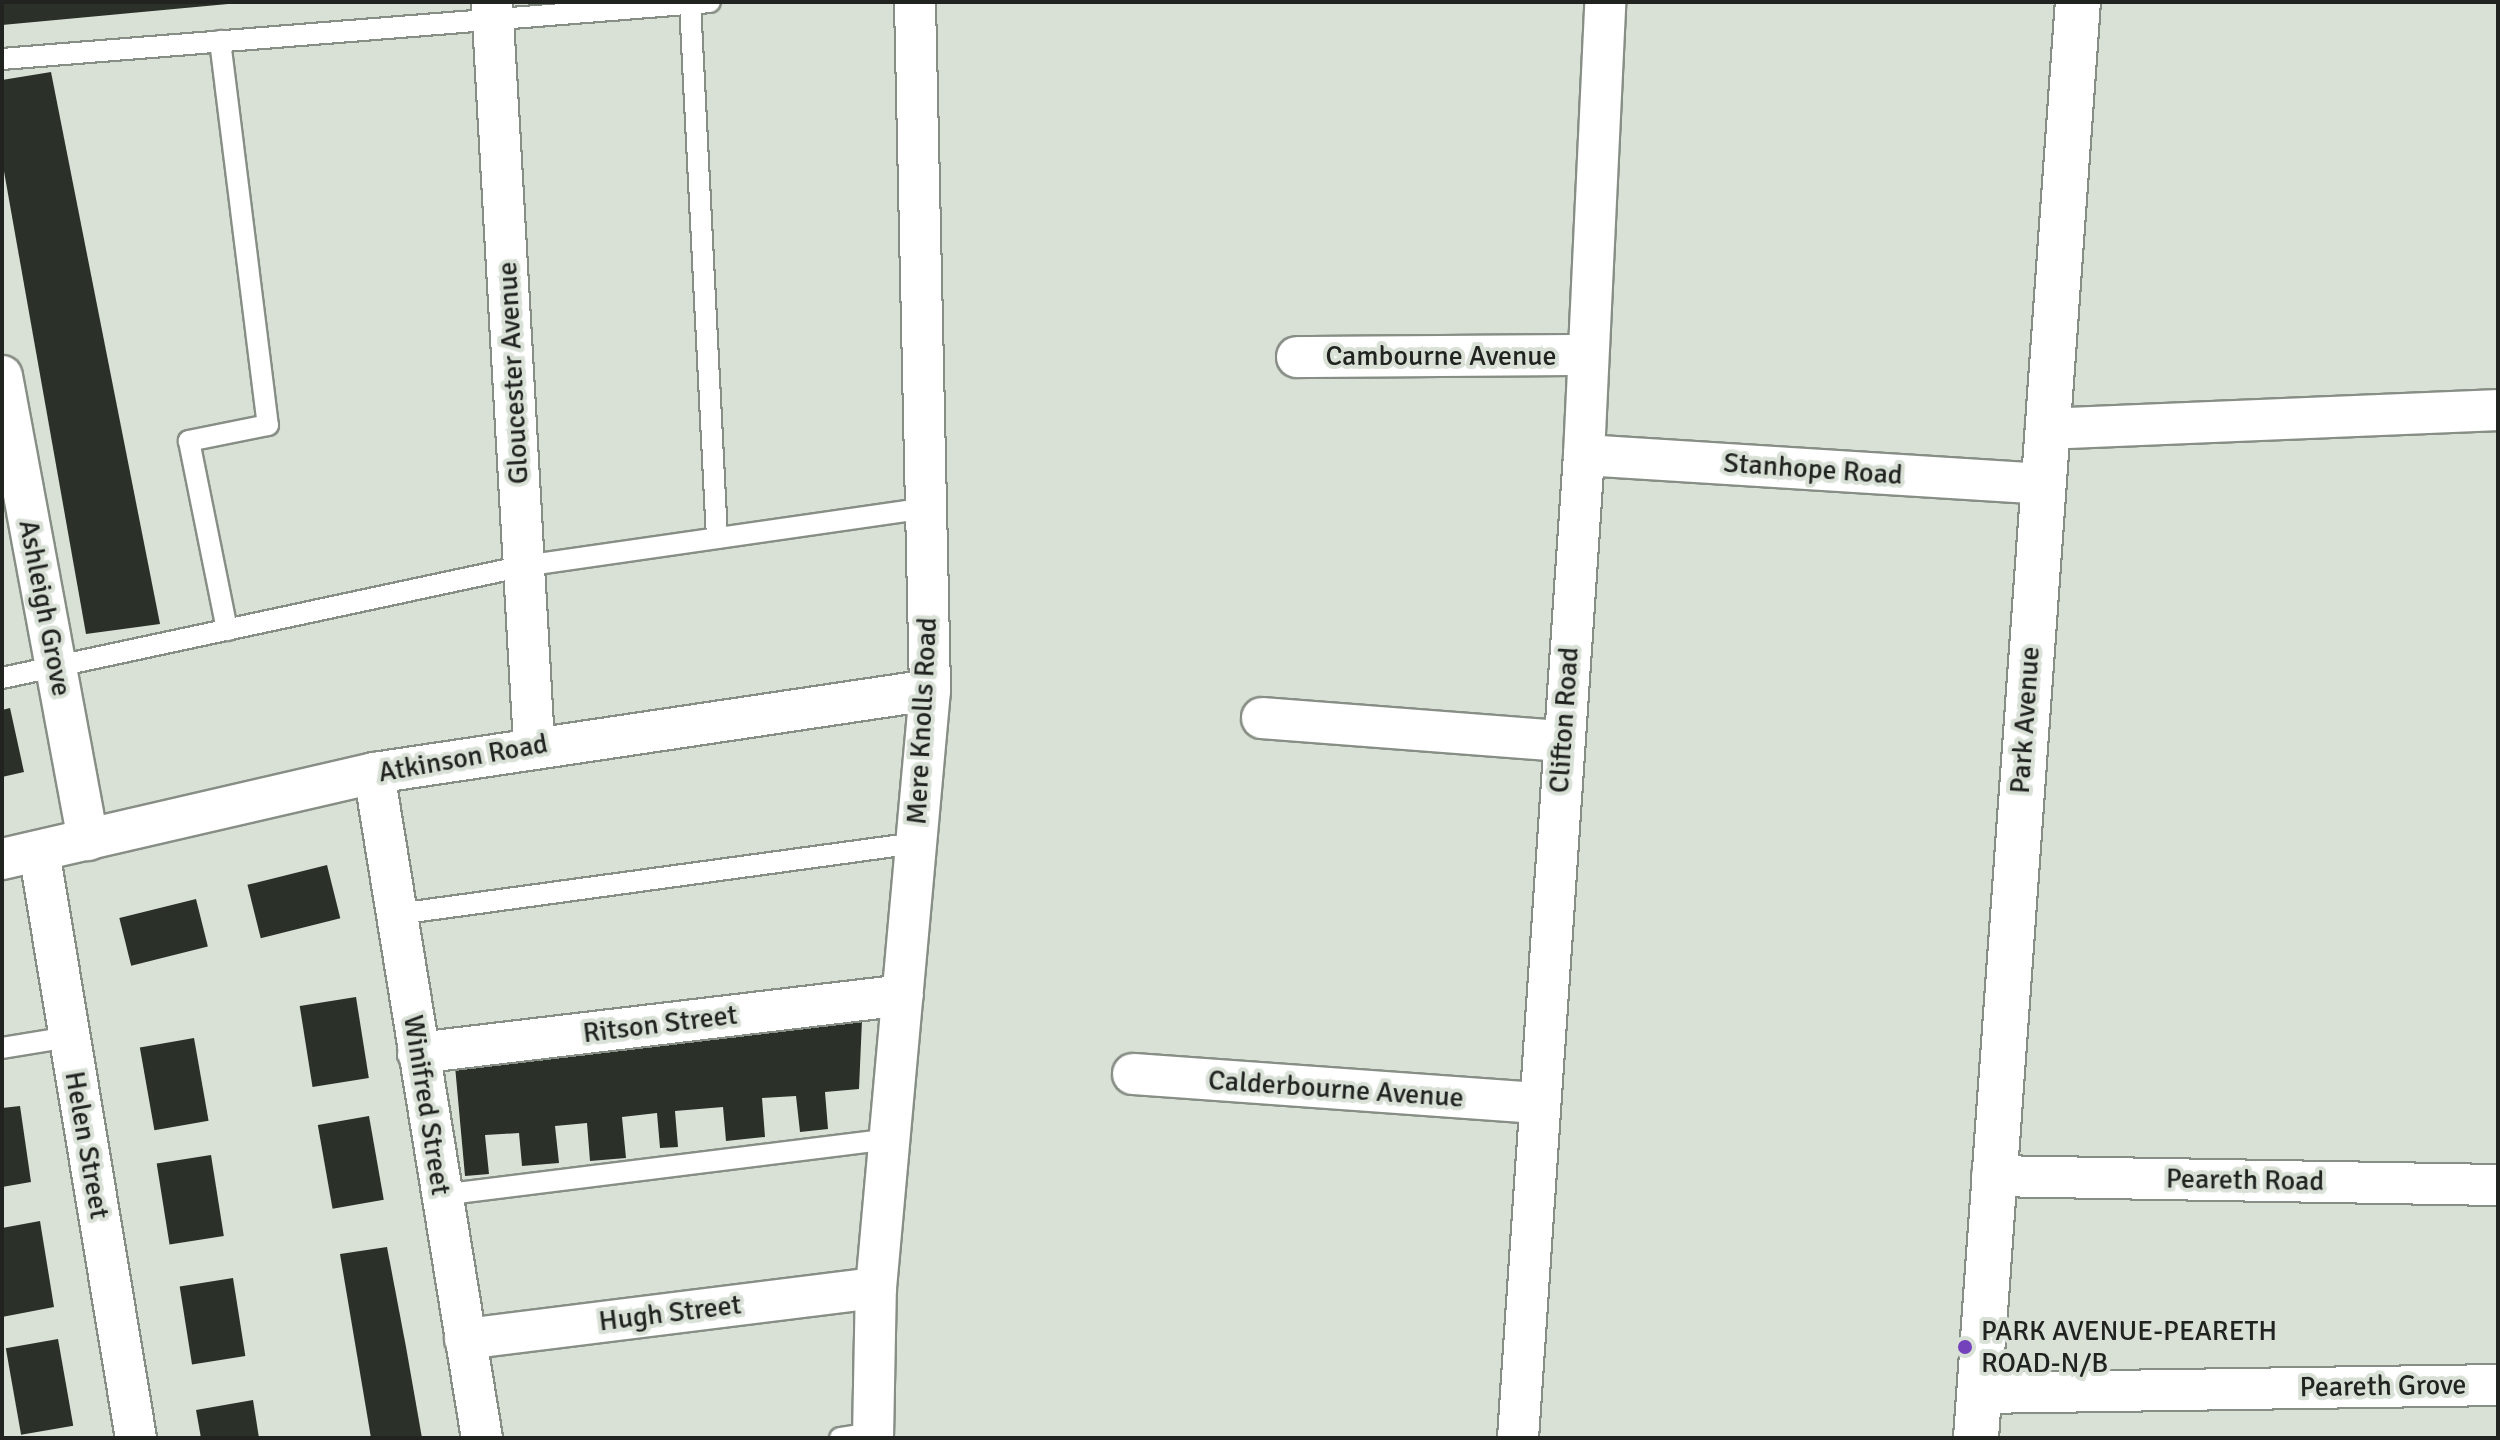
<!DOCTYPE html>
<html>
<head>
<meta charset="utf-8">
<style>
  body { margin:0 }
  #map { position:relative; width:2500px; height:1440px; overflow:hidden; background:#d9e1d7; font-family:Signika,sans-serif }
  div>[style] { position:absolute }
  [style*='--x'] { left:calc(var(--x)*1px); top:calc(var(--y)*1px); width:calc(var(--w)*1px); rotate:calc(var(--a)*1deg) }
  .building>* { inset:0; background:#2b3129; transform-origin:0 0 }
  .roads { filter:drop-shadow(2px 0 #878e85) drop-shadow(-2px 0 #878e85) drop-shadow(0 2px #878e85) drop-shadow(0 -2px #878e85) }
  .lane>* { height:20px; margin:-10px; padding:0 10px; transform-origin:10px; border-radius:10px; background:#fff }
  .street>* { height:40px; margin:-20px; padding:0 20px; transform-origin:20px; border-radius:20px; background:#fff }
  .secondary>* { height:44px; margin:-22px; padding:0 22px; transform-origin:22px; border-radius:22px; background:#fff }
  .dots>* { width:22px; height:22px; translate:-50% -50%; box-sizing:border-box; border:4px solid #d9e1d7; border-radius:50% }
  span { translate:-50% -50%; white-space:nowrap; text-align:center; line-height:1.15; -webkit-text-stroke:8px #d9e1d7; paint-order:stroke }
  .street-label { font-size:28px; color:#212320 }
  .poi-label { font-size:28px; color:#212320 }
  .left { translate:0 -50%; text-align:left }
  .frame { position:absolute; inset:0; border:4px solid #212320; pointer-events:none }
</style>
</head>
<body>
<div id="map">
  <div class="building">
    <i style="clip-path:polygon(2px 2px,228px 2px,228px 4px,2px 25px)"></i>
    <i style="clip-path:polygon(51px 72px,160px 624px,86px 634px,2px 160px,2px 80px)"></i>
    <i style="clip-path:polygon(10px 708px,24px 772px,2px 777px,2px 710px)"></i>
    <i style="left:327px;top:865px;width:55px;height:82px;rotate:76deg"></i>
    <i style="left:196px;top:899px;width:49px;height:79px;rotate:76deg"></i>
    <i style="left:356px;top:997px;width:82px;height:57px;rotate:81deg"></i>
    <i style="clip-path:polygon(862px 1020px,859px 1089px,825px 1092px,828px 1129px,800px 1132px,796px 1096px,762px 1098px,765px 1137px,726px 1141px,723px 1107px,675px 1111px,678px 1147px,660px 1148px,657px 1113px,622px 1117px,626px 1158px,590px 1161px,587px 1123px,555px 1126px,559px 1163px,522px 1166px,519px 1133px,485px 1135px,489px 1174px,465px 1176px,455px 1066px)"></i>
    <i style="left:194px;top:1038px;width:84px;height:55px;rotate:80deg"></i>
    <i style="clip-path:polygon(20px 1106px,31px 1182px,2px 1187px,2px 1108px)"></i>
    <i style="left:369px;top:1116px;width:85px;height:52px;rotate:80deg"></i>
    <i style="left:211px;top:1155px;width:82px;height:55px;rotate:81deg"></i>
    <i style="clip-path:polygon(40px 1221px,54px 1307px,2px 1317px,2px 1228px)"></i>
    <i style="clip-path:polygon(387px 1247px,406px 1347px,422px 1438px,371px 1438px,340px 1254px)"></i>
    <i style="left:233px;top:1278px;width:79px;height:54px;rotate:81deg"></i>
    <i style="left:58px;top:1339px;width:88px;height:53px;rotate:80deg"></i>
    <i style="clip-path:polygon(253px 1400px,259px 1438px,201px 1438px,196px 1410px)"></i>
  </div>
  <div class="roads">
    <div class="lane">
      <i style="--x:690;--y:3;--w:536;--a:87.11"></i>
      <i style="--x:220;--y:41;--w:387;--a:82.9"></i>
      <i style="--x:268;--y:425;--w:81;--a:168.6"></i>
      <i style="--x:189;--y:441;--w:193;--a:78.6"></i>
      <i style="--x:2;--y:59;--w:710;--a:-4.6"></i>
      <i style="--x:2;--y:678;--w:534;--a:-12.11"></i>
      <i style="--x:524;--y:566;--w:405;--a:-8.2"></i>
      <i style="--x:398;--y:914;--w:523;--a:-7.8"></i>
      <i style="--x:2;--y:1048;--w:68;--a:-9.3"></i>
      <i style="--x:441;--y:1195;--w:452;--a:-7.1"></i>
      <i style="--x:840;--y:1438;--w:33;--a:-9"></i>
    </div>
    <div class="street">
      <i style="--x:492;--y:2;--w:743;--a:86.76"></i>
      <i style="--x:1297;--y:357;--w:288;--a:-0.4"></i>
      <i style="--x:2;--y:376;--w:472;--a:79.5"></i>
      <i style="--x:2046;--y:429;--w:452;--a:-2.4"></i>
      <i style="--x:1584;--y:455;--w:460;--a:3.6"></i>
      <i style="--x:1262;--y:718;--w:301;--a:4.4"></i>
      <i style="--x:374;--y:773;--w:674;--a:80.78"></i>
      <i style="--x:39;--y:851;--w:595;--a:80.62"></i>
      <i style="--x:2;--y:859;--w:382;--a:-13"></i>
      <i style="--x:374;--y:773;--w:562;--a:-8.49"></i>
      <i style="--x:418;--y:1053;--w:488;--a:-6.8"></i>
      <i style="--x:1133;--y:1074;--w:406;--a:4.1"></i>
      <i style="--x:1992;--y:1176;--w:506;--a:1.02"></i>
      <i style="--x:465;--y:1339;--w:414;--a:-7.1"></i>
      <i style="--x:1979;--y:1393;--w:519;--a:-0.88"></i>
      <i style="--x:873;--y:1438;--w:150;--a:-88.9"></i>
      <i style="--x:876;--y:1288;--w:600;--a:-84.84"></i>
      <i style="--x:930;--y:690;--w:688;--a:-91.25"></i>
      <i style="--x:1518;--y:1438;--w:985;--a:-86.16"></i>
      <i style="--x:1584;--y:455;--w:453;--a:-87.3"></i>
    </div>
    <div class="secondary">
      <i style="--x:1976;--y:1438;--w:1440;--a:-85.94"></i>
    </div>
  </div>
  <div class="dots">
    <i style="left:1965px;top:1347px;background:#7443bb"></i>
  </div>
  <div class="street-label">
    <span style="left:1441px;top:356px">Cambourne Avenue</span>
    <span style="left:513px;top:373px;rotate:-93deg">Gloucester Avenue</span>
    <span style="left:1813px;top:469px;rotate:4deg">Stanhope Road</span>
    <span style="left:45px;top:608px;rotate:79deg">Ashleigh Grove</span>
    <span style="left:1564px;top:720px;rotate:-86deg">Clifton Road</span>
    <span style="left:2025px;top:720px;rotate:-86deg">Park Avenue</span>
    <span style="left:922px;top:721px;rotate:-87deg">Mere Knolls Road</span>
    <span style="left:463px;top:758px;rotate:-10deg">Atkinson Road</span>
    <span style="left:660px;top:1024px;rotate:-7deg">Ritson Street</span>
    <span style="left:1336px;top:1089px;rotate:4deg">Calderbourne Avenue</span>
    <span style="left:427px;top:1105px;rotate:81deg">Winifred Street</span>
    <span style="left:87px;top:1145px;rotate:80deg">Helen Street</span>
    <span style="left:2245px;top:1180px;rotate:1deg">Peareth Road</span>
    <span style="left:670px;top:1313px;rotate:-7deg">Hugh Street</span>
    <span style="left:2383px;top:1386px;rotate:-1deg">Peareth Grove</span>
  </div>
  <div class="poi-label">
    <span class="left" style="left:1981px;top:1347px">PARK AVENUE-PEARETH<br>ROAD-N/B</span>
  </div>
  <div class="frame"></div>
</div>
</body>
</html>
